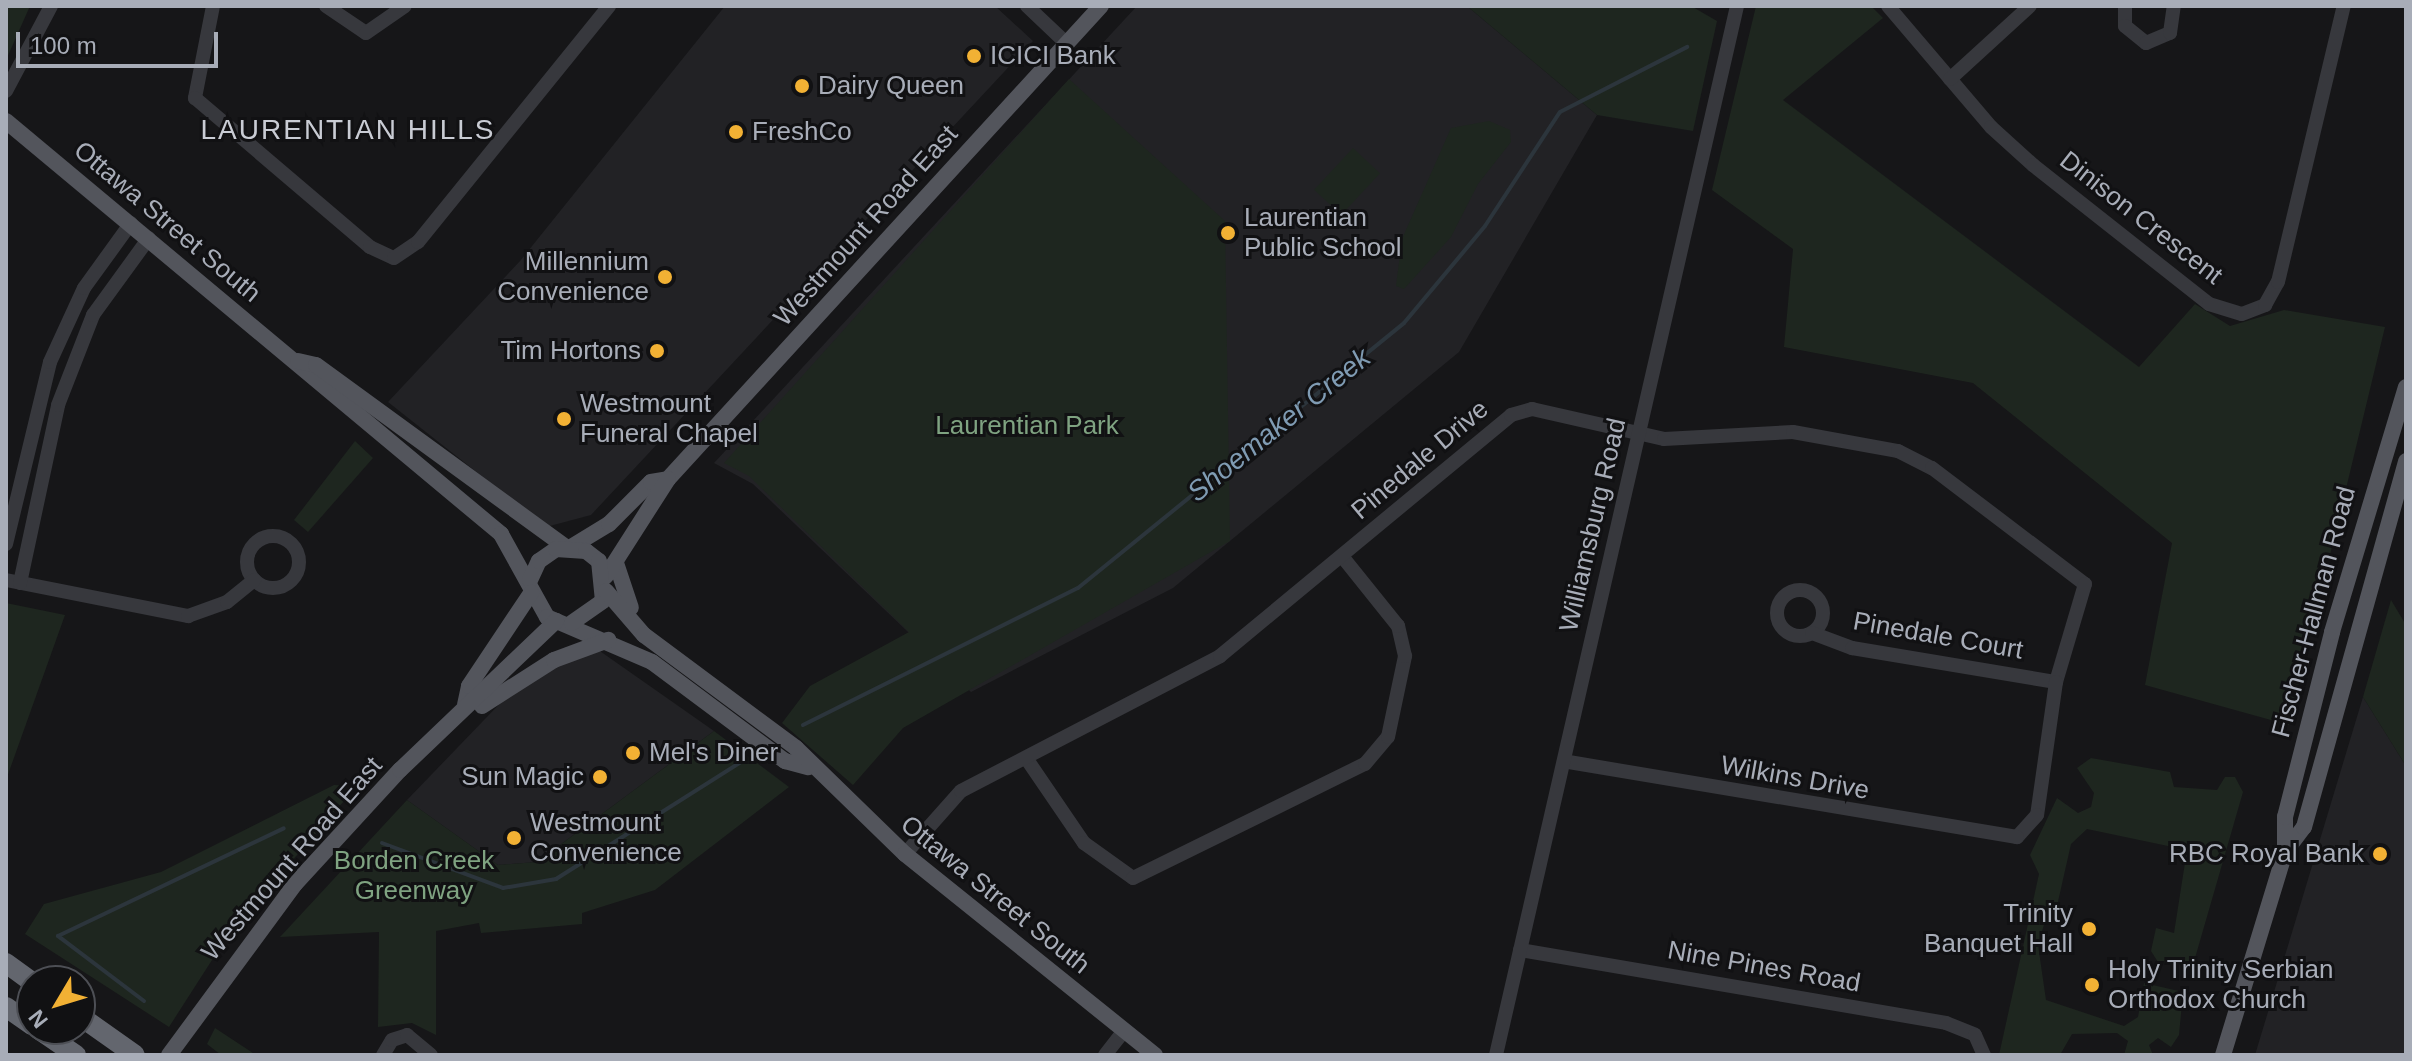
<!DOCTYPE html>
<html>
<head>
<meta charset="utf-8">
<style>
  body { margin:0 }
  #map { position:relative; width:2412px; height:1061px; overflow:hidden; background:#161618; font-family:Helvetica,sans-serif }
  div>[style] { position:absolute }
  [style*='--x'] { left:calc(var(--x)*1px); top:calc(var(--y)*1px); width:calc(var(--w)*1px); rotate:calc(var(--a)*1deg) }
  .built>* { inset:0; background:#222225 }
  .green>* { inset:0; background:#1e261f; transform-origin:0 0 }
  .stream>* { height:4px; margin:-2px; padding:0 2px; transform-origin:2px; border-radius:2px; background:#2c353c }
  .minor>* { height:14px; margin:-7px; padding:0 7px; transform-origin:7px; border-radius:7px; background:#37383d }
  .minor>.ring { margin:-7px; padding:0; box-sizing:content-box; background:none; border:14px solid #37383d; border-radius:50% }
  .major>* { height:16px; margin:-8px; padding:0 8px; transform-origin:8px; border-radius:8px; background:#53555c }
  .highway>* { height:20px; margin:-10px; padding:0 10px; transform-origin:10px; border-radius:10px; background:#63666e }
  .dots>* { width:22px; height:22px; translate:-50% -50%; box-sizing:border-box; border:4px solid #111113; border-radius:50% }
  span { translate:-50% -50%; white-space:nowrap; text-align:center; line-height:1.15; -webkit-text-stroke:6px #111113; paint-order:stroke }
  .poi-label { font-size:26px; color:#a8adb8 }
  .left { translate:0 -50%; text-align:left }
  .right { translate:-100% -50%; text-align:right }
  .street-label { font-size:26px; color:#a8adb8 }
  .park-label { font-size:26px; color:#7fa381 }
  .neighbourhood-label { font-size:28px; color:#c9ccd4; letter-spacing:2px }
  .water-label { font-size:28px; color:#7f9bb3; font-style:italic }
  .frame { position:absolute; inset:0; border:8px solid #a8adb8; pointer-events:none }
  .north { position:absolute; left:16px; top:965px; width:80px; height:80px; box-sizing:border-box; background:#111113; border:2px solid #4d4f55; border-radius:50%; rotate:232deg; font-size:22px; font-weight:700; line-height:32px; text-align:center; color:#a8adb8 }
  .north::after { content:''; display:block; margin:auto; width:28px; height:36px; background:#f2b134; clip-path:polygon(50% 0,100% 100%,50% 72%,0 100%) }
  .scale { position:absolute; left:16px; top:32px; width:202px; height:36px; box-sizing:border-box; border:4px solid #a8adb8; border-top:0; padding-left:10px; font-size:24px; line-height:28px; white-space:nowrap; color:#a8adb8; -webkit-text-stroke:6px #111113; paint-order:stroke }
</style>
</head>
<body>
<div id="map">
  <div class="built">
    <i style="clip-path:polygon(725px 6px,995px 6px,1033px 41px,591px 515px,546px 527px,388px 402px,520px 261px)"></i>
    <i style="clip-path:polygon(1137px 6px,1467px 6px,1597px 115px,1459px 352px,1173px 588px,971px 692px,753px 484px,714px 463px)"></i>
    <i style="clip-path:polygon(587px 642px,714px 731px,537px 862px,498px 865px,407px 800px,537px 665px)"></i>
    <i style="clip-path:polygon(2363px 697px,2406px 766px,2406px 1055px,2255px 1055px)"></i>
  </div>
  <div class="green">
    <i style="clip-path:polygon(6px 6px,30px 6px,6px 60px)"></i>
    <i style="clip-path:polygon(1467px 6px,1691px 6px,1717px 21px,1693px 131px,1597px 115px)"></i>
    <i style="clip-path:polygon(1756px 6px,1871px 6px,1883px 18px,1783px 100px,2139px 367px,2195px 304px,2230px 326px,2284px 310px,2385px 327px,2289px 725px,2145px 685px,2172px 543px,1973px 383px,1784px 347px,1793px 249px,1712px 190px)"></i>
    <i style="clip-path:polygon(1069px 79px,1225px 221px,1230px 541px,903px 728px,853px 785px,782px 723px,810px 686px,909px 632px,749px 476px,724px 463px)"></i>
    <i style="clip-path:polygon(1489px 121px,1510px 130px,1511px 142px,1478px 184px,1451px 237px,1404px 289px,1396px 286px,1402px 239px,1451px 128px)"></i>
    <i style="left:1353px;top:148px;width:37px;height:57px;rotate:43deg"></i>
    <i style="clip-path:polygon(355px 441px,373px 458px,308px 532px,294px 520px)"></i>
    <i style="clip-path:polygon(2391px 600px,2406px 625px,2406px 766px,2363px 697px)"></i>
    <i style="clip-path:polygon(6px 603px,65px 615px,6px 780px)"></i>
    <i style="clip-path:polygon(714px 731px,789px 787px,655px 890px,582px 913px,582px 924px,481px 933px,479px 923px,436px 931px,436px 1035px,412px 1023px,378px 1027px,379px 932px,280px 937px,407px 800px,498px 865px,537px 862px)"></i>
    <i style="clip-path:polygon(2091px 758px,2170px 772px,2174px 787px,2217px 790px,2225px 777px,2235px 777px,2243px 792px,2193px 965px,2158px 962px,2151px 951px,2156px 928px,2174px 933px,2187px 850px,2087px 829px,2071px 844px,2057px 906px,2048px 911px,2038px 945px,2046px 1000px,2124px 1026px,2138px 1017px,2144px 983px,2183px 992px,2179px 1035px,2171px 1047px,2158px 1038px,2149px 1045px,2153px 1055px,2124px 1055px,2128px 1041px,2117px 1033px,2072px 1034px,2060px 1055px,1999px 1055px,2039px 874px,2030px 855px,2057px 798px,2078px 813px,2091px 807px,2094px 793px,2077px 768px)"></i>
    <i style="clip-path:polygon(334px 785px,357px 786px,230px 932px,169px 1027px,25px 934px,44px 904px,161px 872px)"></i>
    <i style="clip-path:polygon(215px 1028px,256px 1055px,221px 1055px,207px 1044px)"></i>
  </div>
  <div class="stream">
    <i style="--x:803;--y:725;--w:307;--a:-26.5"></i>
    <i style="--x:1078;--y:588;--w:420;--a:-39.1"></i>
    <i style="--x:1404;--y:323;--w:126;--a:-50.1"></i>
    <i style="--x:1485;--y:226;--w:136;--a:-56.7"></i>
    <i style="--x:1560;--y:112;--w:143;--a:-27.1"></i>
    <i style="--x:382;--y:843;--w:129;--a:20.4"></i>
    <i style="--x:503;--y:888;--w:54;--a:-9.6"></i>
    <i style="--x:556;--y:879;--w:222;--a:-32.3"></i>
    <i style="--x:144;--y:1001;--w:108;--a:-142.9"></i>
    <i style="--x:58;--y:936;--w:250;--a:-25.5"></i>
  </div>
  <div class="minor">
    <i style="--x:213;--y:6;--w:94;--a:101.1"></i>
    <i style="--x:195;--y:98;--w:230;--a:40.4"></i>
    <i style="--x:370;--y:247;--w:26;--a:25"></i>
    <i style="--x:394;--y:258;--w:29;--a:-34"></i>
    <i style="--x:418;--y:242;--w:304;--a:-51"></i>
    <i style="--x:326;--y:6;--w:48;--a:34"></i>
    <i style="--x:366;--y:33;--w:47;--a:-34.7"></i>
    <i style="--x:1027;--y:6;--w:54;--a:43.5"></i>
    <i style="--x:1888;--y:6;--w:159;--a:49.6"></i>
    <i style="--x:1991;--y:127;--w:57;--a:42.1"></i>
    <i style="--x:2033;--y:165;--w:224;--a:38.3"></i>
    <i style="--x:2209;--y:304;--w:34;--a:17"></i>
    <i style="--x:2242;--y:314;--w:25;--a:-21"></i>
    <i style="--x:2265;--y:305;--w:26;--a:-61"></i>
    <i style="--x:2278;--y:282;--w:284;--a:-76.6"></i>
    <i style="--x:2125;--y:6;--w:20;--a:90"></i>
    <i style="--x:2125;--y:26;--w:27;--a:39"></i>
    <i style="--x:2146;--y:43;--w:26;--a:-23"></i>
    <i style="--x:2170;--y:33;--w:27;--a:-82"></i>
    <i style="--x:1950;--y:79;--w:108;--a:-42.4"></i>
    <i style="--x:6;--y:91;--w:96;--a:-62.1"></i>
    <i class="ring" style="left:247px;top:536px;width:38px;height:38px"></i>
    <i style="--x:6;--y:544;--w:187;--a:-76.4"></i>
    <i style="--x:50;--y:362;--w:81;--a:-65.3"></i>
    <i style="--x:84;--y:288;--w:80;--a:-54.1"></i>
    <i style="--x:6;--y:580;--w:186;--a:11.2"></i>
    <i style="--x:188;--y:616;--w:41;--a:-19.7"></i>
    <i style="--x:227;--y:602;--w:35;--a:-39"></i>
    <i style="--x:20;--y:583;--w:182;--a:-77.9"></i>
    <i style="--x:58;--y:405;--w:97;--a:-68.7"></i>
    <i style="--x:93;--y:315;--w:95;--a:-54"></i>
    <i class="ring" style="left:1777px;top:590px;width:32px;height:32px"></i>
    <i style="--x:1812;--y:633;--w:43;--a:20.6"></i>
    <i style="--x:1852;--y:648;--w:207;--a:9.5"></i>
    <i style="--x:1026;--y:758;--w:103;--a:55.7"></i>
    <i style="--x:1084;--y:843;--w:60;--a:35.5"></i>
    <i style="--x:1133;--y:878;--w:258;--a:-26.2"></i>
    <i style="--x:1365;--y:764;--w:35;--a:-50"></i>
    <i style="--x:1388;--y:737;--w:83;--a:-78.1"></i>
    <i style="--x:1405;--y:656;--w:31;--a:-103"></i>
    <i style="--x:1398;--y:626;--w:90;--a:-128.7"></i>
    <i style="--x:905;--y:854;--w:84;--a:-48.4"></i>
    <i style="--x:961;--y:791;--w:292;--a:-27.5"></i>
    <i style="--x:1220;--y:656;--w:378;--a:-39.6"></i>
    <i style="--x:1511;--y:415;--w:22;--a:-16"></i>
    <i style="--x:1532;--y:409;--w:135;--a:12.8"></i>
    <i style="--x:1664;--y:439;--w:129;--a:-3.1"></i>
    <i style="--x:1793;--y:432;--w:107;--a:10.3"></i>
    <i style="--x:1898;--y:451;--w:38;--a:27"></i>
    <i style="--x:1932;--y:468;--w:192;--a:37.2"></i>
    <i style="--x:2085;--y:584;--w:102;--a:106.5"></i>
    <i style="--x:2056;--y:682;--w:134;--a:98.1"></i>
    <i style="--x:2037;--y:815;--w:30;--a:132"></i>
    <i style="--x:2017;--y:837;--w:459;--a:-170.5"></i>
    <i style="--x:1520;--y:950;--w:432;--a:9.7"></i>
    <i style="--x:1946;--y:1023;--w:31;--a:22"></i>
    <i style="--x:1975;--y:1035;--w:22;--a:66"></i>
    <i style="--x:383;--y:1055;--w:17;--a:-59"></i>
    <i style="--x:392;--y:1040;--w:16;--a:-18"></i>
    <i style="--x:407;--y:1035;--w:31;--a:40"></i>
    <i style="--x:1105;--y:1055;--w:31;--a:-52"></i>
    <i style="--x:1496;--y:1055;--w:1076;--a:-77.06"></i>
  </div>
  <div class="major">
    <i style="--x:6;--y:121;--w:645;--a:39.84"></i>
    <i style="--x:501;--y:534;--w:95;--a:61"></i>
    <i style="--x:547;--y:617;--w:114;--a:23.2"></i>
    <i style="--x:652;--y:662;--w:166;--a:36.7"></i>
    <i style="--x:785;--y:761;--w:24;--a:15"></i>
    <i style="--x:298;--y:361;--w:18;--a:13"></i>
    <i style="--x:316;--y:365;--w:309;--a:36.1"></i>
    <i style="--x:668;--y:479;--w:641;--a:-47.53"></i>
    <i style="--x:571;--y:547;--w:44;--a:-31.2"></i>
    <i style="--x:609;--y:524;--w:59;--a:-45"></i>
    <i style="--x:651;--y:482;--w:17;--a:-10"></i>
    <i style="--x:616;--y:563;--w:47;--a:71.6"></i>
    <i style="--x:606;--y:576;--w:115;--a:-57.4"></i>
    <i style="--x:530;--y:580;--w:21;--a:-65"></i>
    <i style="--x:539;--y:561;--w:21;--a:-35"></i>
    <i style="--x:556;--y:549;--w:30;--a:4"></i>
    <i style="--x:586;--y:551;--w:16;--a:38"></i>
    <i style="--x:599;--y:561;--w:40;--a:84.3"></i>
    <i style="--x:603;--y:601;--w:38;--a:145"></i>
    <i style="--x:606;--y:591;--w:58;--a:49.2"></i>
    <i style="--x:644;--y:635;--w:189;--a:36.6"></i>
    <i style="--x:796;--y:748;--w:152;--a:44.2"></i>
    <i style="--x:905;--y:854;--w:321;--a:38.8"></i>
    <i style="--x:465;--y:705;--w:19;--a:-78"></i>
    <i style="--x:469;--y:686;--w:112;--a:-56.3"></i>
    <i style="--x:482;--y:706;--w:85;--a:-32.6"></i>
    <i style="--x:554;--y:660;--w:58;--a:-20.3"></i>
    <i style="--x:2285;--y:852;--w:31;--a:-53"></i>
    <i style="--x:2304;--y:827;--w:380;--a:-74.4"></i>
    <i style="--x:169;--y:1055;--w:212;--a:-53.6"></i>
    <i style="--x:295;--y:884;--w:155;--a:-47.4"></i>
    <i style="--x:400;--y:770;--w:216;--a:-43.7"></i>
    <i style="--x:2223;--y:1055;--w:212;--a:-73"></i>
    <i style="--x:2285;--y:852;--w:35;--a:-90"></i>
    <i style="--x:2285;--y:817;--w:191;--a:-75.7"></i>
    <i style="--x:2332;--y:632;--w:256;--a:-73.2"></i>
  </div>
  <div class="highway">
    <i style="--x:6;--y:963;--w:32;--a:36"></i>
    <i style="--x:6;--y:1007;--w:32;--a:35"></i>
    <i style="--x:80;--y:1016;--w:67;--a:35.3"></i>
    <i style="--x:38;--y:1029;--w:46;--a:34.4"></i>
  </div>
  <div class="dots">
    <i style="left:974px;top:56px;background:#f2b134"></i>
    <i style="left:802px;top:86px;background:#f2b134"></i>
    <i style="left:736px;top:132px;background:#f2b134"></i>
    <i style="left:1228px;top:233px;background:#f2b134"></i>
    <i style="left:665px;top:277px;background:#f2b134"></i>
    <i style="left:657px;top:351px;background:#f2b134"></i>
    <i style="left:564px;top:419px;background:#f2b134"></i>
    <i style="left:633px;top:753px;background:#f2b134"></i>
    <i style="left:600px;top:777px;background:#f2b134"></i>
    <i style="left:514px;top:838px;background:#f2b134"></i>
    <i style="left:2380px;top:854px;background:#f2b134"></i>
    <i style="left:2089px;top:929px;background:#f2b134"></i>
    <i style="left:2092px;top:985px;background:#f2b134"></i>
  </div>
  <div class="poi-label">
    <span class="left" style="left:990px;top:56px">ICICI Bank</span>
    <span class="left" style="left:818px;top:86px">Dairy Queen</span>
    <span class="left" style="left:752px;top:132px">FreshCo</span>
    <span class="left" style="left:1244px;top:233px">Laurentian<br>Public School</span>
    <span class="right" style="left:649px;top:277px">Millennium<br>Convenience</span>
    <span class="right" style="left:641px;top:351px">Tim Hortons</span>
    <span class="left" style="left:580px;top:419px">Westmount<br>Funeral Chapel</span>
    <span class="left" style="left:649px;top:753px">Mel's Diner</span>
    <span class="right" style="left:584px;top:777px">Sun Magic</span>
    <span class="left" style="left:530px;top:838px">Westmount<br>Convenience</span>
    <span class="right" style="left:2364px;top:854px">RBC Royal Bank</span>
    <span class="right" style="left:2073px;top:929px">Trinity<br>Banquet Hall</span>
    <span class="left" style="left:2108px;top:985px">Holy Trinity Serbian<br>Orthodox Church</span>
  </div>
  <div class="street-label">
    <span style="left:2141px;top:218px;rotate:38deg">Dinison Crescent</span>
    <span style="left:167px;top:222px;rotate:40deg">Ottawa Street South</span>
    <span style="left:866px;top:226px;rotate:-48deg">Westmount Road East</span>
    <span style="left:1420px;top:460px;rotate:-40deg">Pinedale Drive</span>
    <span style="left:1593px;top:525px;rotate:-77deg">Williamsburg Road</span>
    <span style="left:2314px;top:612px;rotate:-75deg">Fischer-Hallman Road</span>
    <span style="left:1938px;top:636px;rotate:10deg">Pinedale Court</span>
    <span style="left:1795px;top:778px;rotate:10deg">Wilkins Drive</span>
    <span style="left:292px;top:859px;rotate:-49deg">Westmount Road East</span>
    <span style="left:995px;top:895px;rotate:39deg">Ottawa Street South</span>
    <span style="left:1764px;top:967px;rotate:10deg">Nine Pines Road</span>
  </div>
  <div class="park-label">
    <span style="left:1027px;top:426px">Laurentian Park</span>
    <span style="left:414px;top:876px">Borden Creek<br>Greenway</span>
  </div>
  <div class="neighbourhood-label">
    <span style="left:348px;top:130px">LAURENTIAN HILLS</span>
  </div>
  <div class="water-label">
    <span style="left:1279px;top:425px;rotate:-39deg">Shoemaker Creek</span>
  </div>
  <div class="frame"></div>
  <div class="north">N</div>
  <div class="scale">100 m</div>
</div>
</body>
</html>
